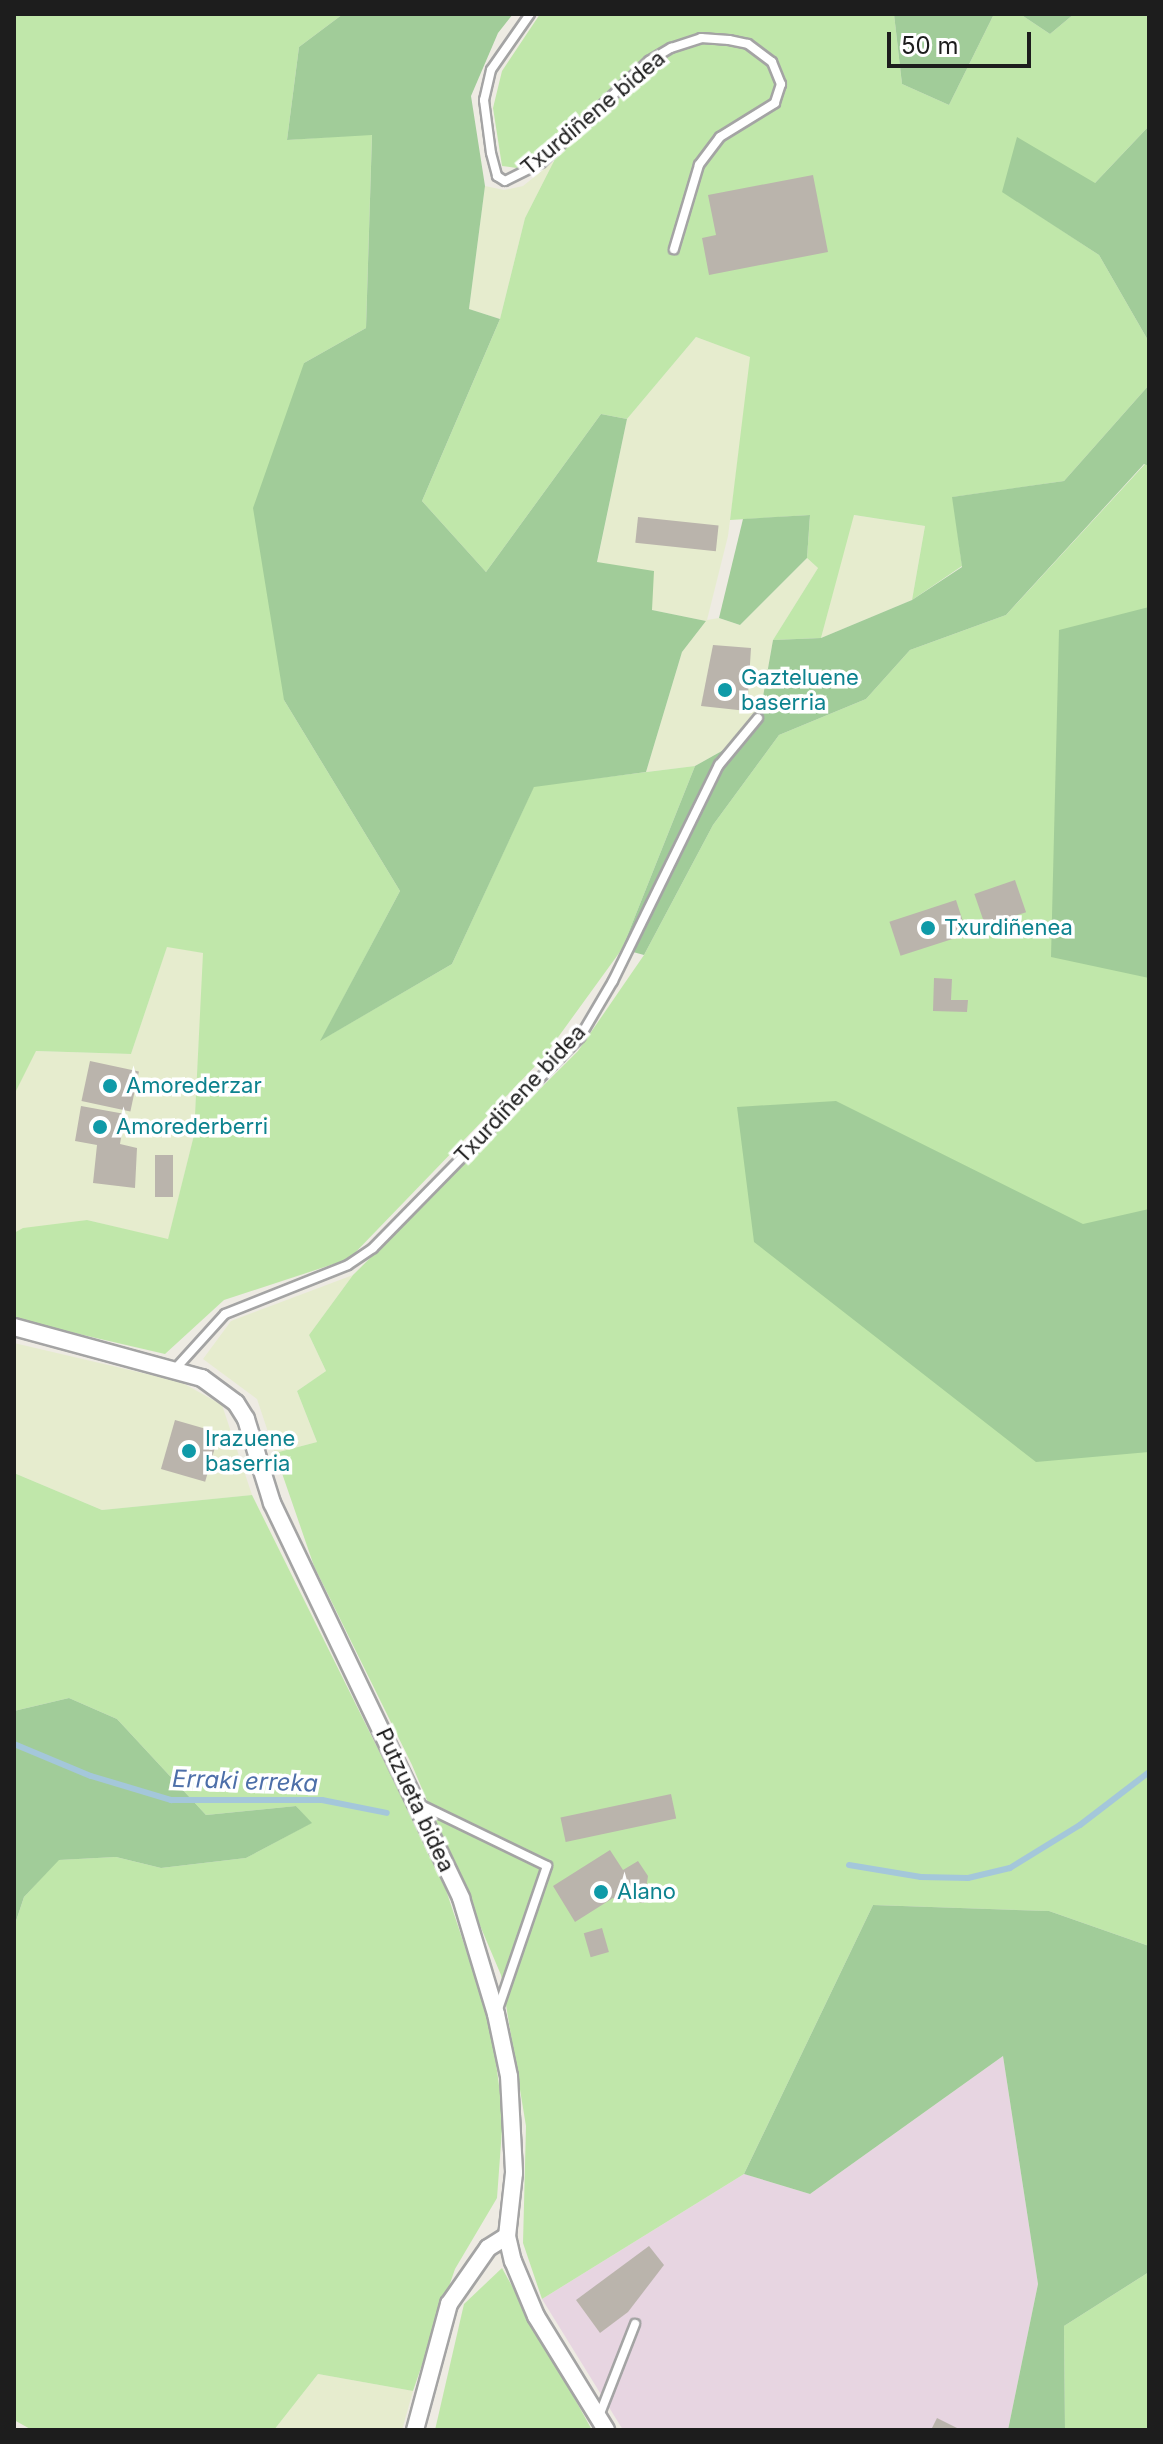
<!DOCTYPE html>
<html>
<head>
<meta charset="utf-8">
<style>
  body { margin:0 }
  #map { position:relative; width:1163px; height:2444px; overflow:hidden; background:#eeebe3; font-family:Inter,sans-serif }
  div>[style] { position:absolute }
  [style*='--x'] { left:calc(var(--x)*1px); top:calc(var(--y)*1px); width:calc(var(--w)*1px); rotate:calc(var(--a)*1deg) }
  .industrial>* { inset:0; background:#e7d5e1 }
  .farmland>* { inset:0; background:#e6ecce }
  .grass>* { inset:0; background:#c0e7aa }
  .forest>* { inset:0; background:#a1cc99 }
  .stream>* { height:6px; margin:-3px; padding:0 3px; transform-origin:3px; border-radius:3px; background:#a4c7da }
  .building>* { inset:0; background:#bab4ac; transform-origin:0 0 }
  .roads { filter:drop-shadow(2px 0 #a4a4a4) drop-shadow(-2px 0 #a4a4a4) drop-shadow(0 2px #a4a4a4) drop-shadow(0 -2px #a4a4a4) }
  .service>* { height:8px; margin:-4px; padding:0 4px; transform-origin:4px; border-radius:4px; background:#fff }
  .minor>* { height:16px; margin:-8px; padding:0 8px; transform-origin:8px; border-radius:8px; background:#fff }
  .dots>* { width:22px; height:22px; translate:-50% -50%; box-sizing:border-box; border:4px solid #fff; border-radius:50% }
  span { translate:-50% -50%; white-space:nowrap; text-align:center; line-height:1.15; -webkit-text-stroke:7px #fff; paint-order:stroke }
  .street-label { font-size:22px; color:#1d1d1d }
  .culture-label { font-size:22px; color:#0d838f }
  .left { translate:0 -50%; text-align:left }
  .water-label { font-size:24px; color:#4d6fa9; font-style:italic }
  .frame { position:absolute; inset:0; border:16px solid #1d1d1d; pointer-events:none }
  .scale { position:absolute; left:887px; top:32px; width:144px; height:36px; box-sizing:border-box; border:4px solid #1d1d1d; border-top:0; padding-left:10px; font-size:24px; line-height:28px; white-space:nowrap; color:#1d1d1d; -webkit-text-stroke:6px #fff; paint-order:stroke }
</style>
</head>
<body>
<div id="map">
  <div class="industrial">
    <i style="clip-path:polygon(1003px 2056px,1038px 2284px,1008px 2430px,623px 2430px,542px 2299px,744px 2174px,810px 2194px)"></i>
  </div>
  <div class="farmland">
    <i style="clip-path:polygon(554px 161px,525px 218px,500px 319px,469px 309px,485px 186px,504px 190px,523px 186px)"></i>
    <i style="clip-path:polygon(696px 337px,751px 357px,728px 536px,707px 620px,719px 618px,740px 625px,807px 558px,818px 568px,773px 640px,761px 708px,729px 747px,695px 766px,646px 772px,682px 652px,706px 621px,652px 610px,597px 563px,627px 419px)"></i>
    <i style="clip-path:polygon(853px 515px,925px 526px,912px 600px,821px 638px)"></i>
    <i style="clip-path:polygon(167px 946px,204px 953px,194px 1135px,168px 1240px,87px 1220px,14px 1233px,14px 1095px,35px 1051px,131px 1054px)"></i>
    <i style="clip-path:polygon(353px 1275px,309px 1335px,326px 1371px,297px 1391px,317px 1442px,275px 1453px,257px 1399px,203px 1359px,231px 1321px)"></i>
    <i style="clip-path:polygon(14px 1343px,181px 1382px,222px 1405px,252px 1495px,102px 1510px,14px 1473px)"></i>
    <i style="clip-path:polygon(318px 2374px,413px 2391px,402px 2430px,274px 2430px)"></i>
  </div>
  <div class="grass">
    <i style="clip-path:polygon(14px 14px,343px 14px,299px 47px,287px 140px,372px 134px,366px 328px,304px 363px,284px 700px,400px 891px,321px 1040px,452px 964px,534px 786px,695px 766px,622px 949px,543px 1058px,349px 1259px,224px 1300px,165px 1354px,14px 1319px,14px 1233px,23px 1228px,87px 1220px,168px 1239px,194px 1135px,203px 953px,167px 947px,131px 1054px,36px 1051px,14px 1095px)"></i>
    <i style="clip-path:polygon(540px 14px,894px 14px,902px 84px,949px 105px,994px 14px,1020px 14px,1050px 34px,1074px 14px,1149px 14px,1149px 126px,1095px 183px,1002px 191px,1099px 255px,1149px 342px,1149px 385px,1064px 481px,953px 497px,962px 566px,912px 600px,925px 526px,854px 515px,821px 638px,773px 640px,818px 568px,807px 558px,810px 515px,730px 520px,750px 357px,696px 337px,627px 419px,601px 414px,486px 572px,422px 501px,500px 319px,525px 218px,554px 161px,537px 154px,517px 168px,502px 166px,493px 108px,502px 71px)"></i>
    <i style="clip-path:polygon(1145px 464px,1149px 466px,1149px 1946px,1049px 1911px,873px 1905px,744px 2174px,542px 2299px,523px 2243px,526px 2126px,501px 1975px,412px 1765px,314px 1566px,275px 1453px,317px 1442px,297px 1391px,326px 1371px,309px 1335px,353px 1275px,578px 1051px,644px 955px,713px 825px,779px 735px,866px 699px,910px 650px,1006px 615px)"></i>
    <i style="clip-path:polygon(14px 1473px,102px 1510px,252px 1495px,442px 1878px,491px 2025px,503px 2116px,497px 2198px,455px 2269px,413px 2391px,318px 2374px,274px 2430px,32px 2430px,14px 2420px,14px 1927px,24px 1897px,58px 1860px,116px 1857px,161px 1868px,246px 1858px,311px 1823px,296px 1806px,206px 1815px,117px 1719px,69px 1698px,14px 1711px)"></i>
    <i style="clip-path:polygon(502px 2268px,592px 2430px,435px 2430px,464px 2304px)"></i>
    <i style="clip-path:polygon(1149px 2272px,1149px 2430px,1065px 2430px,1064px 2326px)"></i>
  </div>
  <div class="forest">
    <i style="clip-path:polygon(343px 14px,513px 14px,498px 33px,471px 96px,485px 186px,469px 309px,500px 319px,422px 501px,486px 572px,601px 414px,627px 419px,597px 562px,654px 571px,652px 610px,706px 621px,682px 652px,646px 772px,534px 787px,452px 964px,320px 1041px,400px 891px,284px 700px,253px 508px,304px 363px,366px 328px,372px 135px,287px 140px,299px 47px)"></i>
    <i style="clip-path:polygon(894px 14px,994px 14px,949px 105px,902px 84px)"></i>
    <i style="clip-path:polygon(1020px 14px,1074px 14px,1050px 34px)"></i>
    <i style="clip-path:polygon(1149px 126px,1149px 342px,1099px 255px,1002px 192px,1017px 137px,1095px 183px)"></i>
    <i style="clip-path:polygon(1149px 385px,1149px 466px,1144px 464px,1006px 615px,910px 650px,866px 699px,779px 735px,713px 825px,644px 955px,622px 949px,695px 766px,729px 747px,761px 708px,773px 640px,821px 638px,912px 600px,962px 567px,952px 497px,1064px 481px)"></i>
    <i style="clip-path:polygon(810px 515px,807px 558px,740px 625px,719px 618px,743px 519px)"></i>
    <i style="clip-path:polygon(1149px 607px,1149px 978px,1051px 957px,1059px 630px)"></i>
    <i style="clip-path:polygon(836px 1101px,1083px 1224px,1149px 1209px,1149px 1452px,1036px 1462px,754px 1242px,737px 1107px)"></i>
    <i style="clip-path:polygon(69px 1698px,117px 1719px,206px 1815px,296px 1806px,312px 1823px,246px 1858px,161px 1868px,116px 1857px,59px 1860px,24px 1897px,14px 1927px,14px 1711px)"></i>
    <i style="clip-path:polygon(873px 1905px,1049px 1911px,1149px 1946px,1149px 2272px,1064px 2326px,1065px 2430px,1008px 2430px,1038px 2284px,1003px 2056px,810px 2194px,744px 2174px)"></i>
  </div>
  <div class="stream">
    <i style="--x:14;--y:1744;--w:83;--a:22.6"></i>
    <i style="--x:91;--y:1776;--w:84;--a:16.7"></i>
    <i style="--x:171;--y:1800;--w:151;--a:0"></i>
    <i style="--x:322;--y:1800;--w:66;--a:11.3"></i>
    <i style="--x:849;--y:1865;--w:73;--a:9.5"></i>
    <i style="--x:921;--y:1877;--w:47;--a:1.2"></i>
    <i style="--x:968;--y:1878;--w:43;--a:-13.4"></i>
    <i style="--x:1010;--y:1868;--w:82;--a:-31.6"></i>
    <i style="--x:1080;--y:1825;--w:87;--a:-37.5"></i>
  </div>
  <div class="building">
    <i style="clip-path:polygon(813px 175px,828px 252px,709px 275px,702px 238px,716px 235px,708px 195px)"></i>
    <i style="left:638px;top:517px;width:81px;height:26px;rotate:6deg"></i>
    <i style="clip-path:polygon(713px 645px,751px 648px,747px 711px,701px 706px)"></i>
    <i style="left:1015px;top:880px;width:34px;height:43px;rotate:71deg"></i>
    <i style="left:956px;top:900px;width:36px;height:70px;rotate:72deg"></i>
    <i style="clip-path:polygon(934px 978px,952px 979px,951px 1000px,968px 1000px,967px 1012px,933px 1011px)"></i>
    <i style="left:90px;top:1061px;width:50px;height:41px;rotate:12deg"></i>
    <i style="clip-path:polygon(81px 1106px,125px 1114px,120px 1144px,137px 1148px,135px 1188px,93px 1183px,97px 1145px,75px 1141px)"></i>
    <i style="left:155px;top:1155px;width:18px;height:42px"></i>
    <i style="left:175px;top:1420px;width:46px;height:51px;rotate:16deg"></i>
    <i style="left:671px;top:1794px;width:25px;height:113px;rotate:78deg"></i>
    <i style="clip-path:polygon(610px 1850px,623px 1870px,638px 1861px,648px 1876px,644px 1903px,613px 1898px,575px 1922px,553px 1886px)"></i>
    <i style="left:602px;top:1928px;width:25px;height:19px;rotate:74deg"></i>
    <i style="clip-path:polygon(649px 2246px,664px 2265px,628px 2312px,600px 2333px,576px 2300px)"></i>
    <i style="clip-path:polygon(937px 2418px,961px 2430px,931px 2430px)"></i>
  </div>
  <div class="roads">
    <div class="service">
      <i style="--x:530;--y:14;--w:68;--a:124.9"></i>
      <i style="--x:491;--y:70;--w:31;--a:103"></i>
      <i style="--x:484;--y:100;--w:53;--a:82.5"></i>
      <i style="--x:491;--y:153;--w:24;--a:75"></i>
      <i style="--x:497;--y:176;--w:9;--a:32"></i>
      <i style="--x:505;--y:181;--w:40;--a:-26.6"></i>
      <i style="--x:541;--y:163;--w:149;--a:-43.4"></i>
      <i style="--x:649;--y:61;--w:26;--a:-31"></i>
      <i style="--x:671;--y:48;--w:32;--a:-18"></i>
      <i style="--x:701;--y:38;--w:28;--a:4"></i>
      <i style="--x:729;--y:40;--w:19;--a:12"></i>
      <i style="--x:748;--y:44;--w:30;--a:37"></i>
      <i style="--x:772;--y:62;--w:24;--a:68"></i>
      <i style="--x:781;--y:84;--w:20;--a:108"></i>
      <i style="--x:775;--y:103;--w:65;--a:148.3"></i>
      <i style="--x:720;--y:137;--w:35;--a:127"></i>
      <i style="--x:699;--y:165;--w:88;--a:106.6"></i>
      <i style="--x:176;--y:1368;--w:73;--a:-47.8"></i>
      <i style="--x:225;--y:1314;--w:132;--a:-21.7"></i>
      <i style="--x:348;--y:1265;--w:30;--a:-34"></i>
      <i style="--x:373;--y:1248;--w:296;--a:-45.5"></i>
      <i style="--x:580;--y:1037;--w:65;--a:-59.5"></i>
      <i style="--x:613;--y:981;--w:241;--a:-63.9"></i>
      <i style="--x:719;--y:765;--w:61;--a:-50.3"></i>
      <i style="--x:419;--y:1804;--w:142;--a:25.8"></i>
      <i style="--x:547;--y:1866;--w:151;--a:108.9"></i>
      <i style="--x:599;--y:2416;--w:99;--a:-68.6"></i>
    </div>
    <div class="minor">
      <i style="--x:14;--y:1327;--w:195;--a:15.2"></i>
      <i style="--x:202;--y:1378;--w:42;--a:36.3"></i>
      <i style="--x:236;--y:1403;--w:19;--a:58"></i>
      <i style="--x:246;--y:1419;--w:88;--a:72.8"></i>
      <i style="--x:272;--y:1503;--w:438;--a:64.4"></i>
      <i style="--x:461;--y:1898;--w:121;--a:73.2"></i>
      <i style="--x:496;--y:2014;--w:63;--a:78.2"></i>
      <i style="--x:509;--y:2076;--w:97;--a:87"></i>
      <i style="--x:514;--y:2173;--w:63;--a:96.3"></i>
      <i style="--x:507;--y:2236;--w:26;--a:77"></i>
      <i style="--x:513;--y:2261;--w:60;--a:67.3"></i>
      <i style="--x:536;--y:2316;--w:134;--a:58.4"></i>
      <i style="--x:415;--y:2430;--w:131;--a:-74.9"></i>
      <i style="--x:449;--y:2304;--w:68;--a:-55.1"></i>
      <i style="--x:488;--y:2248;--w:22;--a:-32"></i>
    </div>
  </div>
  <div class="dots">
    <i style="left:725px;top:690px;background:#0f9aa8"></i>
    <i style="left:928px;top:928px;background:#0f9aa8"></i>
    <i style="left:110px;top:1086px;background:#0f9aa8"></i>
    <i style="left:100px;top:1127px;background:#0f9aa8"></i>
    <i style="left:189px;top:1451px;background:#0f9aa8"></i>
    <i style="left:601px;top:1892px;background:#0f9aa8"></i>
  </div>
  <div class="street-label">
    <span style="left:593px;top:113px;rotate:-40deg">Txurdiñene bidea</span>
    <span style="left:520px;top:1094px;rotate:-47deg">Txurdiñene bidea</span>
    <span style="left:415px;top:1800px;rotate:65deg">Putzueta bidea</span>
  </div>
  <div class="culture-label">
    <span class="left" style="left:741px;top:690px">Gazteluene<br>baserria</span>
    <span class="left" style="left:944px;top:928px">Txurdiñenea</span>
    <span class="left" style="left:126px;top:1086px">Amorederzar</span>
    <span class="left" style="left:116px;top:1127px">Amorederberri</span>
    <span class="left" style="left:205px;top:1451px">Irazuene<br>baserria</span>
    <span class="left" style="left:617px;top:1892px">Alano</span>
  </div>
  <div class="water-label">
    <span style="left:245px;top:1781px;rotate:2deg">Erraki erreka</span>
  </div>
  <div class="frame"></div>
  <div class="scale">50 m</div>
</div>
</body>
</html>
